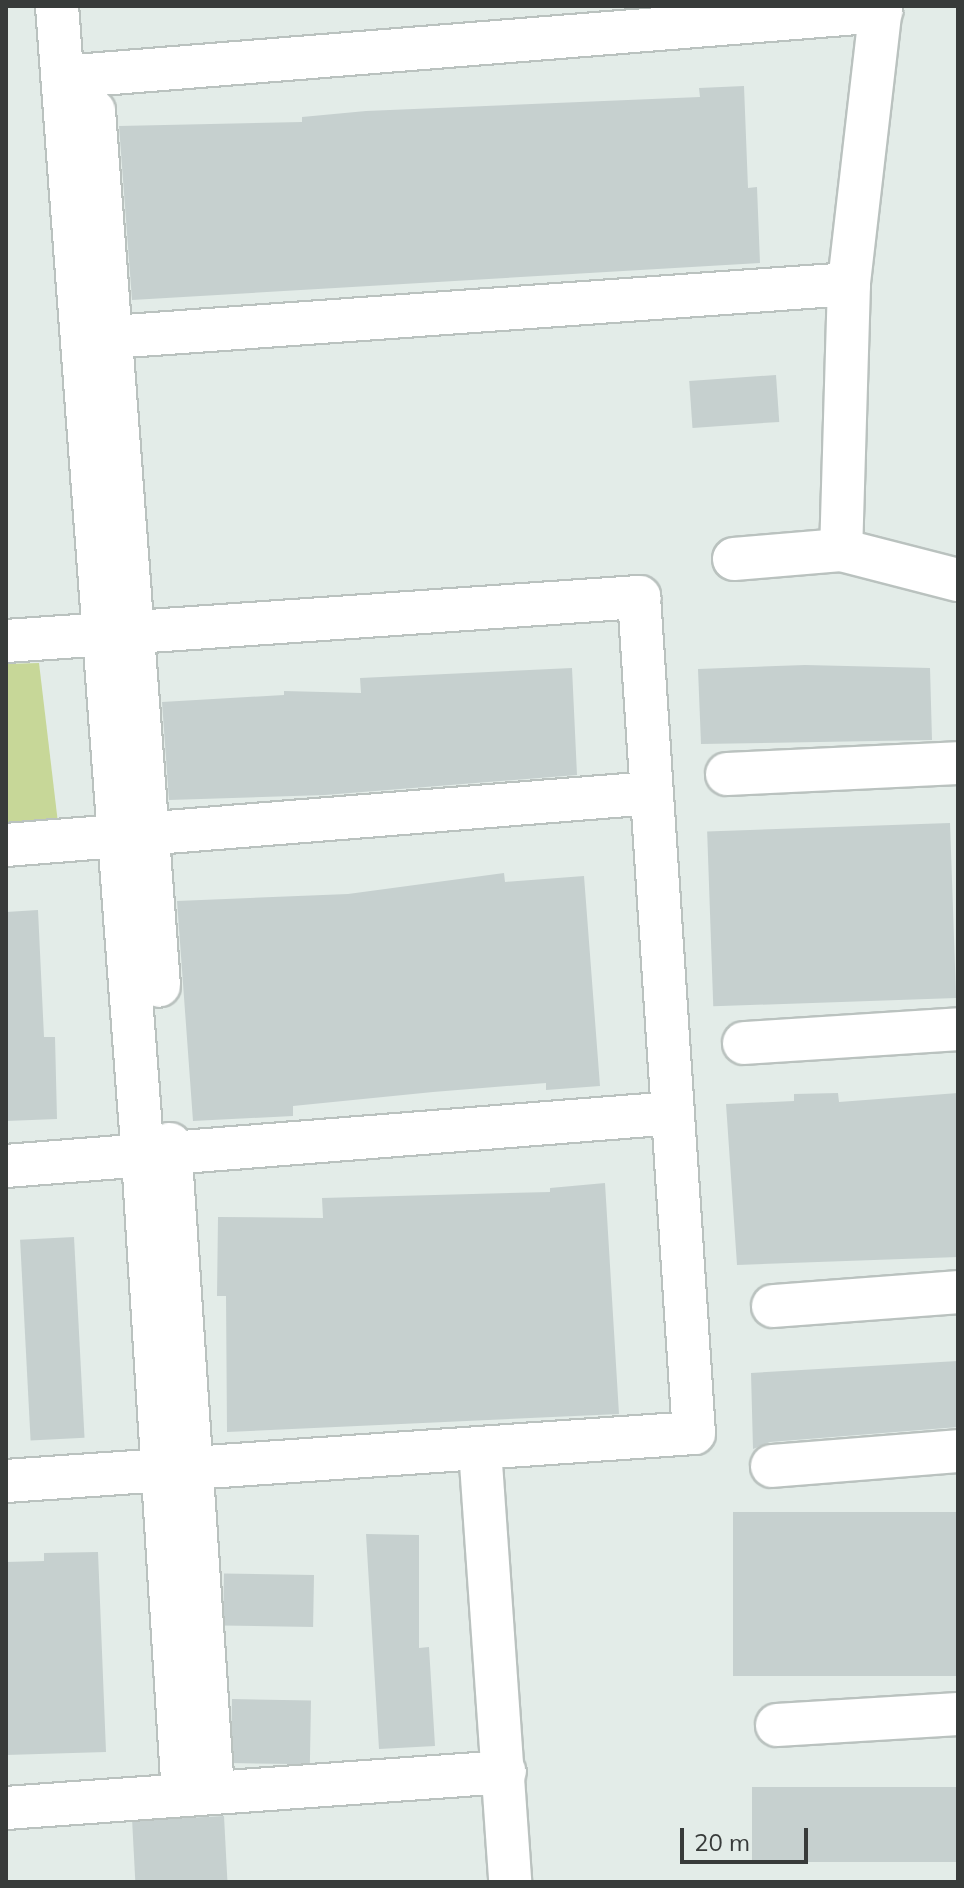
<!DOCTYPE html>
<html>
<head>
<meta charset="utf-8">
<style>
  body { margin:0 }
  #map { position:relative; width:964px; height:1888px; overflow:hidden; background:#e3ece8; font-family:Mulish,sans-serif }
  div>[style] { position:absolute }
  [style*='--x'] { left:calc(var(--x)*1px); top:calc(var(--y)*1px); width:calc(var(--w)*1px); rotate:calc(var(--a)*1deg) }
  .green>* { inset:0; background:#c7d798 }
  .building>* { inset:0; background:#c6d0cf; transform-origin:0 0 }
  .roads { filter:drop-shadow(2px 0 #bac2bf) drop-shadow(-2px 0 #bac2bf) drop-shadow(0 2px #bac2bf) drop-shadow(0 -2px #bac2bf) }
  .street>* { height:42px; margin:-21px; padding:0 21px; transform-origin:21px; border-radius:21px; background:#fff }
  span { translate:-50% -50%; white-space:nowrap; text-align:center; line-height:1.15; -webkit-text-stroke:6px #e3ece8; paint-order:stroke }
  .frame { position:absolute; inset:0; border:8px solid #383b3a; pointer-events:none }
  .scale { position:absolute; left:680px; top:1828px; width:128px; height:36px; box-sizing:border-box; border:4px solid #383b3a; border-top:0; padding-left:10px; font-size:24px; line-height:28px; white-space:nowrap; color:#383b3a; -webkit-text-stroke:6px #e3ece8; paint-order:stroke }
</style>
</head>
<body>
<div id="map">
  <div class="green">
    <i style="clip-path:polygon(39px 663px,58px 823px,6px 826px,6px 664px)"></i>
  </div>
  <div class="building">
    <i style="clip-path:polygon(744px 86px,748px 188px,757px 187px,760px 263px,132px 300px,119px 126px,302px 122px,302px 117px,366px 111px,700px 97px,699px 88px)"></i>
    <i style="left:776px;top:375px;width:47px;height:87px;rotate:86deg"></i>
    <i style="clip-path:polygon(805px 665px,930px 668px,932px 740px,701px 744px,698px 669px)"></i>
    <i style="clip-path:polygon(572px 668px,577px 775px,325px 795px,169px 800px,162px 702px,284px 695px,284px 691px,361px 693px,360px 678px)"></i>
    <i style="left:950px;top:823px;width:175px;height:243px;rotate:88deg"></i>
    <i style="clip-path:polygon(504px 873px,505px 882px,584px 876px,600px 1086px,546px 1090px,546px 1083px,433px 1092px,293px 1106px,293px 1116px,193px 1121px,177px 901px,348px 894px)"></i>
    <i style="clip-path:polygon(38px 910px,44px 1037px,55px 1037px,57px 1119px,6px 1121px,6px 912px)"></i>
    <i style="clip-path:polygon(838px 1093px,839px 1102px,958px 1093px,958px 1257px,737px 1265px,726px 1104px,794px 1101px,794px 1094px)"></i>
    <i style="clip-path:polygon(605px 1183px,619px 1414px,227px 1432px,226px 1296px,217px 1296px,218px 1217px,323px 1218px,322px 1198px,550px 1192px,550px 1188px)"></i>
    <i style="left:74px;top:1237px;width:201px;height:54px;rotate:87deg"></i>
    <i style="clip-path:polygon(958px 1361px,958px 1427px,770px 1442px,753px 1449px,751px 1373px)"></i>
    <i style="left:958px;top:1512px;width:164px;height:225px;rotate:90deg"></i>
    <i style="clip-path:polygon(366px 1534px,419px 1535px,419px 1648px,429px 1647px,435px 1746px,379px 1749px)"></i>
    <i style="clip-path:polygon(98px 1552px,106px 1752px,6px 1755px,6px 1562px,44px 1561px,44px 1553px)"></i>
    <i style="left:314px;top:1575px;width:52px;height:90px;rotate:91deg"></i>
    <i style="left:232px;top:1699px;width:79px;height:64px;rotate:1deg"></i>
    <i style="left:958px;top:1787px;width:75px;height:206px;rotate:90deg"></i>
    <i style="left:224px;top:1816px;width:66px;height:92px;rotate:87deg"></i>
  </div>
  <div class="roads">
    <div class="street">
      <i style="--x:57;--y:6;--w:1154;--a:85.73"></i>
      <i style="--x:143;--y:1157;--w:639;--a:86.41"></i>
      <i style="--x:881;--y:6;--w:280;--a:96.6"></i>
      <i style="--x:849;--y:284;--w:266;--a:91.7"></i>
      <i style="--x:841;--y:550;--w:121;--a:14.4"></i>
      <i style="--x:63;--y:77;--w:821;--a:-4.61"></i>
      <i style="--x:94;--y:111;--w:877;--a:85.75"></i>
      <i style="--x:84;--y:339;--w:767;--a:-4.11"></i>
      <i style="--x:734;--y:559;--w:107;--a:-4.8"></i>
      <i style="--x:6;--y:641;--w:635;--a:-3.98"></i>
      <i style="--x:639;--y:597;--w:838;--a:86.24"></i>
      <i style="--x:694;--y:1433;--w:690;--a:176.01"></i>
      <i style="--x:727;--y:774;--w:231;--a:-2.7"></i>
      <i style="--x:6;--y:845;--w:647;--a:-4.61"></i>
      <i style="--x:744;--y:1043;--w:214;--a:-3.7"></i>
      <i style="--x:170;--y:1144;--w:649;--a:86.2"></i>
      <i style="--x:6;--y:1166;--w:669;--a:-4.54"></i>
      <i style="--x:773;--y:1306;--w:186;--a:-4.3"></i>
      <i style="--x:480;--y:1449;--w:434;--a:86"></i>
      <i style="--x:772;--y:1466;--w:187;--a:-4.6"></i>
      <i style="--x:777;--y:1725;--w:181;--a:-3.5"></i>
      <i style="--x:6;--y:1808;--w:500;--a:-4.13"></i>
    </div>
  </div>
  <div class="frame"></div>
  <div class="scale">20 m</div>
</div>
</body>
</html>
